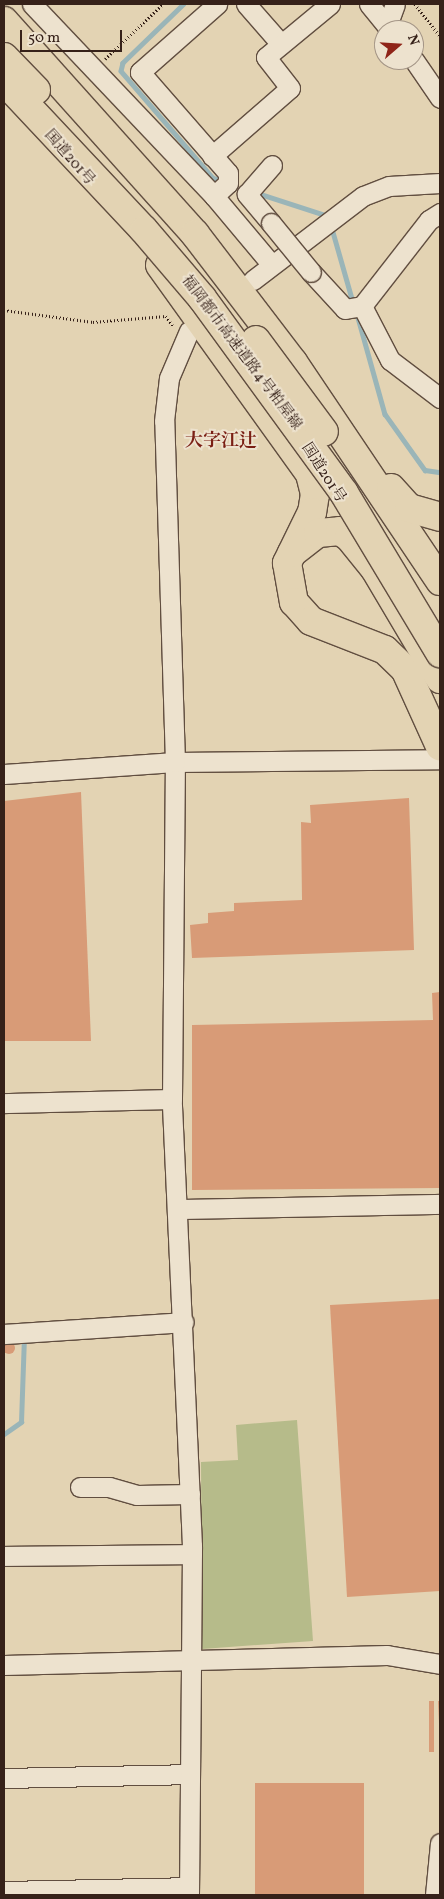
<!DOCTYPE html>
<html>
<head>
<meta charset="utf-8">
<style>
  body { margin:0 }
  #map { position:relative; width:444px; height:1899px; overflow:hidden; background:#e3d3b3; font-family:Vollkorn,"Noto Serif JP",serif }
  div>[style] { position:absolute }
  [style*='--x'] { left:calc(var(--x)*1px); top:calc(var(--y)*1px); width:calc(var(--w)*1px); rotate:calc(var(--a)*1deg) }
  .green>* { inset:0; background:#b6bb8a }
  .stream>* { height:4.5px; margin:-2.25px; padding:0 2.25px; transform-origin:2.25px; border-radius:2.25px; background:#9ab5b8 }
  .building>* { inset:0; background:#d89b77; transform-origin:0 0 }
  .round { border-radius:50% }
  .path>* { height:2.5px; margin-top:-1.25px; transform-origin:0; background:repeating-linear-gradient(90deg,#362119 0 1px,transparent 0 3.5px) }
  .roads { filter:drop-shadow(1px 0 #614e40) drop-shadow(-1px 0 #614e40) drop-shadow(0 1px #614e40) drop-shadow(0 -1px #614e40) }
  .minor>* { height:19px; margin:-9.5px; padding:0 9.5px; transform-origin:9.5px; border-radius:9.5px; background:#ede2ce }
  .highway>* { height:28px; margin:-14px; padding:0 14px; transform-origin:14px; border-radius:14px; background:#e3d3b3 }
  .bridges { filter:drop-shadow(1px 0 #614e40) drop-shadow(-1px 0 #614e40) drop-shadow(0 1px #614e40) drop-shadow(0 -1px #614e40) }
  .minor-bridge>* { height:19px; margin:-9.5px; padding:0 9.5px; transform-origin:9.5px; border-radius:9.5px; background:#ede2ce }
  .highway-bridge>* { height:28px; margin:-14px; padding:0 14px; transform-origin:14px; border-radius:14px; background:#e3d3b3 }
  span { translate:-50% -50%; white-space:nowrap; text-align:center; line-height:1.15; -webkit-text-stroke:4px #ede2ce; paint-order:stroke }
  .street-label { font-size:15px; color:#362119 }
  .quarter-label { font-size:18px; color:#7a1f14; font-weight:700 }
  .frame { position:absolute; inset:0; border:5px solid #362119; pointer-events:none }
  .north { position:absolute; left:374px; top:20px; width:50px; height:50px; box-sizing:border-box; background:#ede2ce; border:1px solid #a49586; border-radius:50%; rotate:71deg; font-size:14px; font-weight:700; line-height:20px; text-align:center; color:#362119 }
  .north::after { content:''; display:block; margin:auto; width:18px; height:22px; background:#8f2418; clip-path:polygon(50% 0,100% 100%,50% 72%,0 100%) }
  .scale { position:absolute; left:20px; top:30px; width:102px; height:22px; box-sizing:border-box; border:2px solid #362119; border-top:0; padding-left:6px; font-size:15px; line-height:18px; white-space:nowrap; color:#362119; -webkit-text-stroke:4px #ede2ce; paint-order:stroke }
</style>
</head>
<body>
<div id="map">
  <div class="green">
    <i style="clip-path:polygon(297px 1420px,313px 1641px,202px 1649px,201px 1462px,238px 1460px,236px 1425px)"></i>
  </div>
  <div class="stream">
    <i style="--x:184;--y:4;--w:85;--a:136"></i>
    <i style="--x:123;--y:63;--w:8;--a:104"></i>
    <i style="--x:121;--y:71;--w:141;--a:49.3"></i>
    <i style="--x:213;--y:178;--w:10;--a:17"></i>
    <i style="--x:254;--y:192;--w:78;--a:18"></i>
    <i style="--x:331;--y:225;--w:80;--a:74.1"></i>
    <i style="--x:357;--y:314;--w:104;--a:74.4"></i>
    <i style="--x:385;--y:414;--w:69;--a:54.5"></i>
    <i style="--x:425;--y:470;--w:15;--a:8"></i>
    <i style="--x:4;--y:1434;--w:21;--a:-35"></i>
    <i style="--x:21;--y:1422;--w:84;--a:-88"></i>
  </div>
  <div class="building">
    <i style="clip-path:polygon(81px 792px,91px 1041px,4px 1041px,4px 801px)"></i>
    <i style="clip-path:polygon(409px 798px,414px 950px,192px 958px,190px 925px,208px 923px,208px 913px,234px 911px,234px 903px,302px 900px,301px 822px,311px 823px,310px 805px)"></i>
    <i style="clip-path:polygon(440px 992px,440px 1188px,192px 1190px,192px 1025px,433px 1020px,432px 993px)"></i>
    <i style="clip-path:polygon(440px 1299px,440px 1591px,347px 1597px,330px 1305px)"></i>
    <i class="round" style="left:3px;top:1342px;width:12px;height:12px"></i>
    <i style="left:429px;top:1701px;width:5px;height:51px"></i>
    <i style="clip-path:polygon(438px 1701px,440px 1701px,440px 1723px,439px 1723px)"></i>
    <i style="left:255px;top:1783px;width:109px;height:112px"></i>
  </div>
  <div class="path">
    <i style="--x:415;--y:4;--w:41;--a:52"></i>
    <i style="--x:105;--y:59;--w:80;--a:-43.5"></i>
    <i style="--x:4;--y:310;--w:90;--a:7.7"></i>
    <i style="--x:93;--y:322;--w:73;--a:-4.7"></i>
    <i style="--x:166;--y:316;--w:12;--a:55"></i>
  </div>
  <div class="roads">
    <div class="minor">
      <i style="--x:32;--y:4;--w:265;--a:46.5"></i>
      <i style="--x:214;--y:196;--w:89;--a:50"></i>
      <i style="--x:246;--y:4;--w:53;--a:48.8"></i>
      <i style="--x:369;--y:4;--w:33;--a:51"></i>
      <i style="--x:387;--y:26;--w:23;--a:-70"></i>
      <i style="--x:414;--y:60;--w:46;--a:55.6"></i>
      <i style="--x:212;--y:156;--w:103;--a:-41.1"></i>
      <i style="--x:290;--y:88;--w:39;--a:-128"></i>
      <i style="--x:266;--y:57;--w:83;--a:-39.6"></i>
      <i style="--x:214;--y:196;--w:19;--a:-43"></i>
      <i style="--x:228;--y:183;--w:10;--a:-90"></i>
      <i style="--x:228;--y:173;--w:134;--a:-131.1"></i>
      <i style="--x:140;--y:72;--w:103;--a:-41.4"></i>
      <i style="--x:271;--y:223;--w:38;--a:-130"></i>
      <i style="--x:247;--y:194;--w:38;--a:-49"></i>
      <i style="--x:311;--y:272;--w:50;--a:47.4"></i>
      <i style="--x:345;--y:309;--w:17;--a:-10"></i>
      <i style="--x:362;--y:306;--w:109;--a:-52.1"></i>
      <i style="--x:429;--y:220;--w:13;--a:-32"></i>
      <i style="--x:253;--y:280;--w:138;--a:-37.4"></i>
      <i style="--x:363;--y:196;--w:28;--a:-21"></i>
      <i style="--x:389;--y:186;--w:51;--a:-3.4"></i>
      <i style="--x:362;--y:306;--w:61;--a:62.6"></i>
      <i style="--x:390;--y:360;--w:63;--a:37.2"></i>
      <i style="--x:4;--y:774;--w:171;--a:-4"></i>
      <i style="--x:175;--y:762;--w:265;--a:-0.6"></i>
      <i style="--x:4;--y:1103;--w:168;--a:-1.4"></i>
      <i style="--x:178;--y:1209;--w:262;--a:-1.1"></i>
      <i style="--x:4;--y:1334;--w:180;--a:-3.8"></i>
      <i style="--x:80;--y:1487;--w:29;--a:0"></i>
      <i style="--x:109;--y:1487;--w:29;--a:16"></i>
      <i style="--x:137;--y:1495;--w:53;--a:-1.1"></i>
      <i style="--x:4;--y:1556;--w:188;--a:-0.6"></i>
      <i style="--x:4;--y:1665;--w:383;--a:-1.5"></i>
      <i style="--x:387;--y:1655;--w:54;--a:9.6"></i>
      <i style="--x:4;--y:1778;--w:186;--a:-1.2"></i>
      <i style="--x:4;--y:1891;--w:185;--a:-1.2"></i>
      <i style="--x:189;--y:1895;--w:349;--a:-89.5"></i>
      <i style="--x:192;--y:1546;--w:447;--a:-92.6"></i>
      <i style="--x:172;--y:1099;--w:337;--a:-89.5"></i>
      <i style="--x:175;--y:762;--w:341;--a:-91.8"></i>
      <i style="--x:164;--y:421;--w:43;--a:-83.4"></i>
      <i style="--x:169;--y:378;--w:51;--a:-66.9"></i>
      <i style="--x:435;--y:1895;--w:52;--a:-84.5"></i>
    </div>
    <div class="highway">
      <i style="--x:4;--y:21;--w:286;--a:48.1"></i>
      <i style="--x:195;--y:234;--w:161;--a:52.6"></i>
      <i style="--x:293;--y:362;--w:264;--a:56.1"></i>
      <i style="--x:160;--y:265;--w:257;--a:54.3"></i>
      <i style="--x:310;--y:474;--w:21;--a:76"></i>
      <i style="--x:315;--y:494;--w:18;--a:99"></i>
      <i style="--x:312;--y:512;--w:57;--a:116.1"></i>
      <i style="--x:287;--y:563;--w:40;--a:80"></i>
      <i style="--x:294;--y:602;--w:25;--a:48"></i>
      <i style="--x:311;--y:621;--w:79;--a:21.4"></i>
      <i style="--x:385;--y:650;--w:28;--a:44"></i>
      <i style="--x:405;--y:669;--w:85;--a:65.6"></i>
      <i style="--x:391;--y:488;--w:27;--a:48"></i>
      <i style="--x:409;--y:508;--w:32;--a:16"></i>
      <i style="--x:292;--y:553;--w:33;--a:-38"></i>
      <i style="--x:318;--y:533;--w:22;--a:-5"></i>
      <i style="--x:340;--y:531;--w:11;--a:34"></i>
      <i style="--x:349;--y:537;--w:41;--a:50.9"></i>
      <i style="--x:375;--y:569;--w:128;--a:59.4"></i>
    </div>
  </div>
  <div class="bridges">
    <div class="minor-bridge">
      <i style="--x:271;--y:223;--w:63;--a:50.8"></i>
    </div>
    <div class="highway-bridge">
      <i style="--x:4;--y:57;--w:46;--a:45.9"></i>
      <i style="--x:4;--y:81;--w:204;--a:46.8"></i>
      <i style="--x:144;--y:230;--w:89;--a:49.5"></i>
      <i style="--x:202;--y:298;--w:241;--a:53.9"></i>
      <i style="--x:344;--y:493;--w:187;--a:59"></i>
      <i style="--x:256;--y:340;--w:114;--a:53.5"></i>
    </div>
  </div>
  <div class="street-label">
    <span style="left:69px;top:158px;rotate:49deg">国道201号</span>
    <span style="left:241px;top:353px;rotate:53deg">福岡都市高速道路4号粕屋線</span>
    <span style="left:323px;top:473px;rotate:57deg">国道201号</span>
  </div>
  <div class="quarter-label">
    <span style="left:221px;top:442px">大字江辻</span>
  </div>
  <div class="frame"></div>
  <div class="north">N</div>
  <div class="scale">50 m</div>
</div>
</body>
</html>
